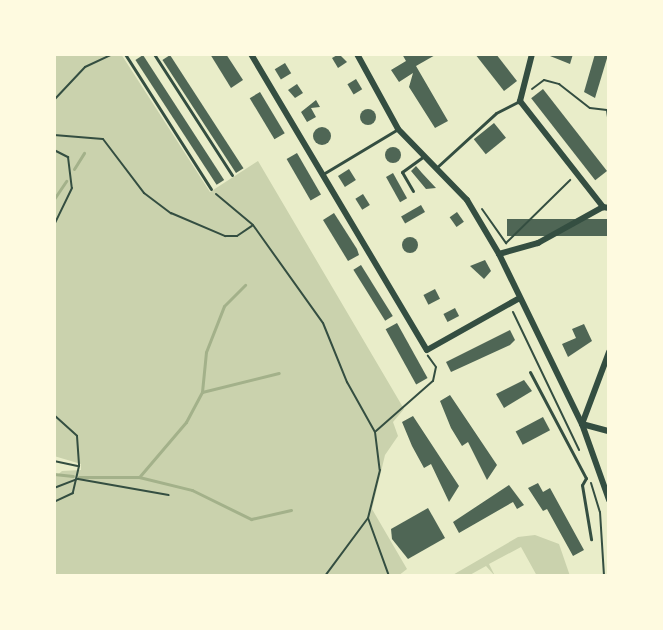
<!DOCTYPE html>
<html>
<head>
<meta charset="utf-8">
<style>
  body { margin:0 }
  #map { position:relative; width:663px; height:630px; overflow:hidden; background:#e9edc9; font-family:"Times New Roman",serif }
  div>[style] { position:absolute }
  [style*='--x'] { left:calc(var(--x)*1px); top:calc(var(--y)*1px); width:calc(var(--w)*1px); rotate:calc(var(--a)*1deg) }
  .green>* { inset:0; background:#cad2ad }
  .stream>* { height:3px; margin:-1.5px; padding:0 1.5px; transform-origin:1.5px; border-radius:1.5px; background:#a3b18a }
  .building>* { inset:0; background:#4f6655; transform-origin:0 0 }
  .round { border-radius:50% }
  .path>* { height:2px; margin:-1px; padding:0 1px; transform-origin:1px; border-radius:1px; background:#344e41 }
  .service>* { height:3px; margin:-1.5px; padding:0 1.5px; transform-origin:1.5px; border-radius:1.5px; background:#344e41 }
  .minor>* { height:6px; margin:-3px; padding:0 3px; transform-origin:3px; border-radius:3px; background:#344e41 }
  span { translate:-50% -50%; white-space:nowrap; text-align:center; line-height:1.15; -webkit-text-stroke:8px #fefae0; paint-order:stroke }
  .frame { position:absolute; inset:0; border:56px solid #fefae0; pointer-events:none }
</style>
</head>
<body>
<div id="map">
  <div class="green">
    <i style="clip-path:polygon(54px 54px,121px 54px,210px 192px,258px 161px,404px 409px,393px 422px,398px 436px,385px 455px,372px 509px,407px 569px,398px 576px,54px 576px,54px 478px,62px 471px,81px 470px,81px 464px,54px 456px)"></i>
    <i style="clip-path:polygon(535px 535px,559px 544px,570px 576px,537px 576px,521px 547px,489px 564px,495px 576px,486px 566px,468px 576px,451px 576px,518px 537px)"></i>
  </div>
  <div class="stream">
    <i style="--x:74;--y:169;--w:19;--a:-58"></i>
    <i style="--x:54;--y:199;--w:22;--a:-56"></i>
    <i style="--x:202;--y:392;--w:40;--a:-84.3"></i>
    <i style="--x:206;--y:352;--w:49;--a:-68.6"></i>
    <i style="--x:224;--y:306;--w:30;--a:-45"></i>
    <i style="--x:54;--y:474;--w:19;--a:6"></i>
    <i style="--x:140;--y:476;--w:71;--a:-49.6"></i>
    <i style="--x:186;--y:422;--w:34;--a:-62"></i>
    <i style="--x:202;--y:392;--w:79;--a:-13.9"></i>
    <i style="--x:79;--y:477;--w:60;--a:0"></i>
    <i style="--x:139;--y:477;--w:55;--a:13.8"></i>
    <i style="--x:192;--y:490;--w:66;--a:26.2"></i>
    <i style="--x:251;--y:519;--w:41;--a:-12.7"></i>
  </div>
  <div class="building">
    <i style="clip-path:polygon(210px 54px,226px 54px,243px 80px,231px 88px)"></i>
    <i style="clip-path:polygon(339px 54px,347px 62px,338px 68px,332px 58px)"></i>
    <i style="clip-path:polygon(402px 54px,437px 54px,416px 66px,448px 121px,435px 128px,409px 87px,413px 73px,399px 82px,391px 70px,406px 61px)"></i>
    <i style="clip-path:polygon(475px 54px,496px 54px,517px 81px,504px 91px)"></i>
    <i style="clip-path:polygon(545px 54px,573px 54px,570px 64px)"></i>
    <i style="clip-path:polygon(595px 54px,608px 55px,595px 98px,584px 92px)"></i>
    <i style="left:143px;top:55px;width:149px;height:9px;rotate:57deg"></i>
    <i style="left:170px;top:55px;width:135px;height:9px;rotate:57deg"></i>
    <i style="left:285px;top:63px;width:12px;height:12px;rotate:59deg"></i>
    <i style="left:356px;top:79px;width:12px;height:10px;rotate:59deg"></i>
    <i style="clip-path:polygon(297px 84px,303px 93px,295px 98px,288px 90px)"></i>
    <i style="left:543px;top:89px;width:104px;height:15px;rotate:52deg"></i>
    <i style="left:260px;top:92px;width:48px;height:12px;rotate:59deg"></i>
    <i style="clip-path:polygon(316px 100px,320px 107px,311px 108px,316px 117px,307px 122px,301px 112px)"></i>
    <i class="round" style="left:360px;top:109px;width:16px;height:16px"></i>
    <i style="left:494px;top:123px;width:19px;height:26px;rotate:51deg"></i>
    <i class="round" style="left:313px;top:127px;width:18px;height:18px"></i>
    <i class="round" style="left:385px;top:147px;width:16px;height:16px"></i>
    <i style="left:297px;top:153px;width:48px;height:12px;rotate:60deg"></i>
    <i style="clip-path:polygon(416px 166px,422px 173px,436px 188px,426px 189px,411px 171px)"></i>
    <i style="left:349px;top:169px;width:13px;height:13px;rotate:58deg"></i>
    <i style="left:393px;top:173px;width:29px;height:8px;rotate:61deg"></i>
    <i style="left:363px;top:194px;width:13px;height:9px;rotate:58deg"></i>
    <i style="left:421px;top:205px;width:8px;height:23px;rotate:60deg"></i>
    <i style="left:457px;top:212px;width:12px;height:9px;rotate:55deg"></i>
    <i style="clip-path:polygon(334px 213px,357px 249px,359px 255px,348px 261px,323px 220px)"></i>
    <i style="left:609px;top:219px;width:17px;height:102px;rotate:90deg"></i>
    <i class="round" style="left:402px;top:237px;width:16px;height:16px"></i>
    <i style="clip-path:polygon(485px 260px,491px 271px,484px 279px,470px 266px)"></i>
    <i style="left:361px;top:265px;width:60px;height:9px;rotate:58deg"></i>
    <i style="left:435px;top:289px;width:11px;height:13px;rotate:63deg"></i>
    <i style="left:455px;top:308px;width:9px;height:13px;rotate:63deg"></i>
    <i style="left:397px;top:323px;width:63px;height:13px;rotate:61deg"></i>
    <i style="clip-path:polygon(584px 324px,592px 341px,568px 357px,562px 344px,576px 338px,572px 329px)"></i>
    <i style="clip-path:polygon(510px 330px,515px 340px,510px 345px,451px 372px,446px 362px)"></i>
    <i style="clip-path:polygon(524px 380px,532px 391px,504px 408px,496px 394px)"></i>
    <i style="clip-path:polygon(450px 395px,497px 465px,487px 480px,468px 442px,462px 446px,451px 428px,440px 401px)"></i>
    <i style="clip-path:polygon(413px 416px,459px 486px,449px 502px,431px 464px,424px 468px,412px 446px,402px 422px)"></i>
    <i style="left:543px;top:417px;width:15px;height:31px;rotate:62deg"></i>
    <i style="clip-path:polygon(538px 483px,543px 492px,550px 488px,584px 550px,573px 556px,547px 509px,543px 511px,528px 488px)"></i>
    <i style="clip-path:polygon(509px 485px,524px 505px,517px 509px,513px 502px,459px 533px,453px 522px)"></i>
    <i style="clip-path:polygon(428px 508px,445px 538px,408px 559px,392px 539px,391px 529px)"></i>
  </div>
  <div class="path">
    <i style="--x:532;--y:89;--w:15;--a:-37"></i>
    <i style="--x:544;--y:80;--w:16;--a:15"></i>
    <i style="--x:559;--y:84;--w:39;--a:38"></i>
    <i style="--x:590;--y:108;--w:17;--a:7"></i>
    <i style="--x:607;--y:110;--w:15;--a:82"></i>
    <i style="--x:54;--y:100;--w:45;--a:-46.8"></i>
    <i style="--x:85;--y:67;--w:31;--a:-25"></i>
    <i style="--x:54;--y:135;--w:49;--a:4.7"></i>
    <i style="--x:103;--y:139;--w:68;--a:52.8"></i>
    <i style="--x:144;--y:193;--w:34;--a:37"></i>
    <i style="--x:171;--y:213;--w:59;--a:23.1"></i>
    <i style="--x:225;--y:236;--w:12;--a:0"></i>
    <i style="--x:237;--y:236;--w:18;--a:-34"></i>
    <i style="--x:54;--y:150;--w:16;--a:27"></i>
    <i style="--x:68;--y:157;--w:31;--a:83"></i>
    <i style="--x:72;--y:188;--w:41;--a:115.9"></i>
    <i style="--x:216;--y:194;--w:48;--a:40"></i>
    <i style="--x:253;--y:225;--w:120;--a:54.5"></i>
    <i style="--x:323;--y:323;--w:64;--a:67.9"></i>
    <i style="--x:347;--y:382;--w:57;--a:60.8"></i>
    <i style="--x:375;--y:432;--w:38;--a:83"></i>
    <i style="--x:380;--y:470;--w:49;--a:104"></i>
    <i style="--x:368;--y:518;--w:72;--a:126.6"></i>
    <i style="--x:482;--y:209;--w:42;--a:54.8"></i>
    <i style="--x:506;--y:243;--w:90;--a:-44.5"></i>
    <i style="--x:513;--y:312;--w:153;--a:64.4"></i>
    <i style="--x:54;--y:415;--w:31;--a:42"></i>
    <i style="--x:77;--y:436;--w:30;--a:86"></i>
    <i style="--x:79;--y:466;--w:28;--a:103"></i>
    <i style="--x:73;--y:493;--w:21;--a:155"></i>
    <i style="--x:376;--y:431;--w:76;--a:-41.3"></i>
    <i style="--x:433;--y:381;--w:14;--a:-78"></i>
    <i style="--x:436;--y:367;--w:14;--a:-126"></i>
    <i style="--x:54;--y:461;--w:24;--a:12"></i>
    <i style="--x:591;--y:483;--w:30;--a:73"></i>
    <i style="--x:600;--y:512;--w:64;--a:86.4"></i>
    <i style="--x:54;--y:488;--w:26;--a:-21"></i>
    <i style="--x:78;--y:479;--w:92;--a:10"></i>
    <i style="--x:368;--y:518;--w:62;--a:70.1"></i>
  </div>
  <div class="service">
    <i style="--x:125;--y:54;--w:160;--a:57.5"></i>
    <i style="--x:154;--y:54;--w:144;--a:57.2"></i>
    <i style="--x:436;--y:168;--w:81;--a:-42.5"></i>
    <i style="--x:496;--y:113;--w:27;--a:-27"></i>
    <i style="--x:323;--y:174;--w:87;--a:-31"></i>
    <i style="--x:413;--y:191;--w:22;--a:-120"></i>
    <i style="--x:402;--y:172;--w:26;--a:-36"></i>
    <i style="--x:530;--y:372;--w:120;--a:62.2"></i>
    <i style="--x:586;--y:478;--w:8;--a:120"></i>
    <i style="--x:582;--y:485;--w:55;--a:80.5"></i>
  </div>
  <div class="minor">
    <i style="--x:251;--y:54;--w:344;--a:59.3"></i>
    <i style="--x:427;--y:350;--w:104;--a:-29.3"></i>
    <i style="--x:357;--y:54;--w:85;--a:61.3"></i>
    <i style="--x:398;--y:129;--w:99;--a:45.8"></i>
    <i style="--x:467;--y:200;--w:63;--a:59.3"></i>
    <i style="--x:499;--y:254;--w:189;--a:64"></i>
    <i style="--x:582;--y:424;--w:81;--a:70.4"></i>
    <i style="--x:532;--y:54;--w:49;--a:104.3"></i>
    <i style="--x:520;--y:101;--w:135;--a:51.9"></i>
    <i style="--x:499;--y:254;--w:41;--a:-15.8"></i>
    <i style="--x:538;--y:243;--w:74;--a:-29"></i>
    <i style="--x:603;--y:207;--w:6;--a:9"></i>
    <i style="--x:582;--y:424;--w:77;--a:-69.4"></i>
    <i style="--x:582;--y:424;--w:28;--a:15"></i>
  </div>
  <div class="frame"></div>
</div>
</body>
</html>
